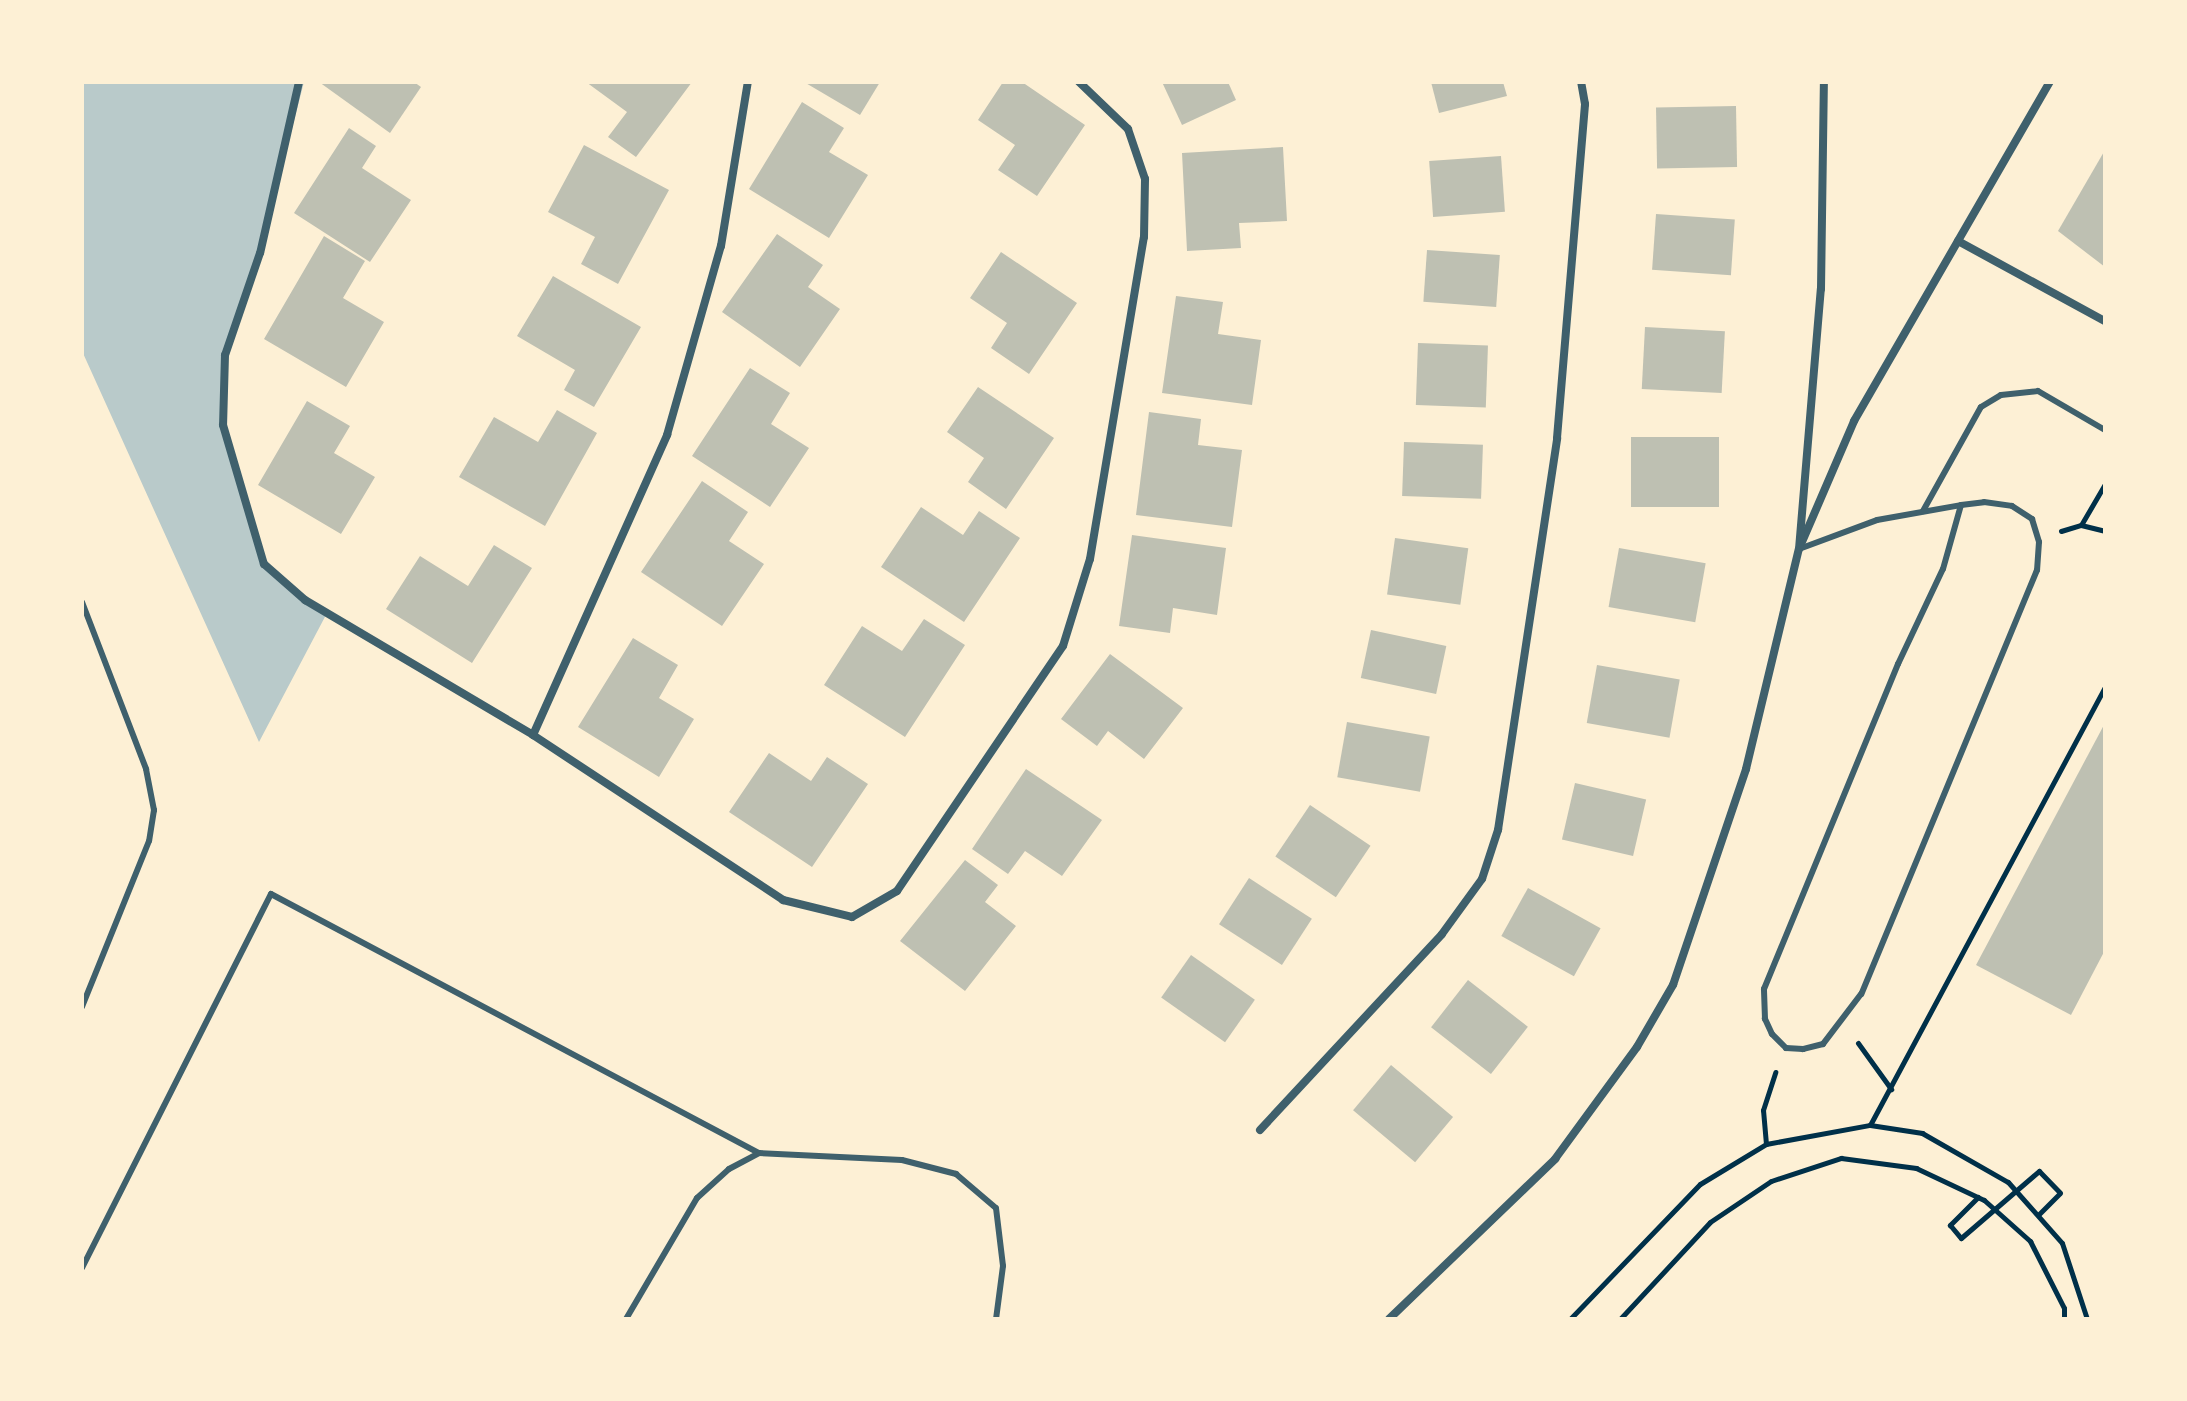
<!DOCTYPE html>
<html>
<head>
<meta charset="utf-8">
<style>
  body { margin:0 }
  #map { position:relative; width:2187px; height:1401px; overflow:hidden; background:#fdf0d5; font-family:"Varela Round",sans-serif }
  div>[style] { position:absolute }
  [style*='--x'] { left:calc(var(--x)*1px); top:calc(var(--y)*1px); width:calc(var(--w)*1px); rotate:calc(var(--a)*1deg) }
  .green>* { inset:0; background:#b9caca }
  .building>* { inset:0; background:#bec0b2; transform-origin:0 0 }
  .path>* { height:5px; margin:-2.5px; padding:0 2.5px; transform-origin:2.5px; border-radius:2.5px; background:#003049 }
  .service>* { height:6px; margin:-3px; padding:0 3px; transform-origin:3px; border-radius:3px; background:#3f606c }
  .minor>* { height:8px; margin:-4px; padding:0 4px; transform-origin:4px; border-radius:4px; background:#3f606c }
  span { translate:-50% -50%; white-space:nowrap; text-align:center; line-height:1.15; -webkit-text-stroke:6px #fdf0d5; paint-order:stroke }
  .frame { position:absolute; inset:0; border:84px solid #fdf0d5; pointer-events:none }
</style>
</head>
<body>
<div id="map">
  <div class="green">
    <i style="clip-path:polygon(82px 82px,304px 82px,260px 253px,225px 355px,223px 425px,264px 564px,327px 613px,259px 742px,82px 351px)"></i>
  </div>
  <div class="building">
    <i style="clip-path:polygon(319px 82px,414px 82px,421px 87px,390px 133px)"></i>
    <i style="clip-path:polygon(586px 82px,692px 82px,636px 157px,608px 137px,627px 112px)"></i>
    <i style="clip-path:polygon(804px 82px,880px 82px,860px 115px)"></i>
    <i style="clip-path:polygon(1003px 82px,1022px 82px,1085px 125px,1037px 196px,998px 170px,1015px 145px,978px 120px)"></i>
    <i style="clip-path:polygon(1162px 82px,1228px 82px,1236px 100px,1182px 125px)"></i>
    <i style="clip-path:polygon(1431px 82px,1503px 82px,1507px 96px,1439px 113px)"></i>
    <i style="clip-path:polygon(802px 102px,844px 128px,829px 152px,868px 175px,829px 238px,749px 189px)"></i>
    <i style="left:1736px;top:106px;width:61px;height:80px;rotate:89deg"></i>
    <i style="clip-path:polygon(349px 128px,376px 146px,362px 168px,411px 200px,370px 262px,294px 213px)"></i>
    <i style="clip-path:polygon(584px 145px,669px 190px,618px 284px,581px 264px,595px 237px,548px 212px)"></i>
    <i style="clip-path:polygon(1283px 147px,1287px 221px,1239px 223px,1241px 248px,1187px 251px,1182px 153px)"></i>
    <i style="clip-path:polygon(2105px 150px,2105px 267px,2058px 231px)"></i>
    <i style="left:1501px;top:156px;width:56px;height:72px;rotate:86deg"></i>
    <i style="left:1656px;top:214px;width:79px;height:56px;rotate:4deg"></i>
    <i style="clip-path:polygon(777px 234px,823px 265px,808px 287px,840px 309px,800px 367px,722px 312px)"></i>
    <i style="clip-path:polygon(324px 236px,365px 261px,343px 298px,384px 322px,346px 387px,264px 339px)"></i>
    <i style="left:1427px;top:250px;width:73px;height:52px;rotate:4deg"></i>
    <i style="clip-path:polygon(1001px 252px,1077px 303px,1029px 374px,991px 348px,1007px 323px,970px 298px)"></i>
    <i style="clip-path:polygon(553px 276px,641px 327px,594px 407px,564px 390px,575px 370px,517px 336px)"></i>
    <i style="clip-path:polygon(1176px 296px,1223px 302px,1218px 334px,1261px 340px,1252px 405px,1162px 393px)"></i>
    <i style="left:1645px;top:327px;width:80px;height:62px;rotate:3deg"></i>
    <i style="left:1418px;top:343px;width:70px;height:62px;rotate:2deg"></i>
    <i style="clip-path:polygon(750px 368px,790px 393px,771px 424px,809px 448px,770px 507px,692px 456px)"></i>
    <i style="clip-path:polygon(978px 387px,1054px 438px,1006px 509px,968px 482px,984px 458px,947px 432px)"></i>
    <i style="clip-path:polygon(307px 401px,350px 426px,334px 453px,375px 477px,341px 534px,258px 485px)"></i>
    <i style="clip-path:polygon(557px 410px,597px 433px,545px 526px,459px 477px,494px 417px,538px 442px)"></i>
    <i style="clip-path:polygon(1149px 412px,1201px 419px,1198px 445px,1242px 450px,1232px 527px,1136px 515px)"></i>
    <i style="left:1631px;top:437px;width:88px;height:70px"></i>
    <i style="left:1404px;top:442px;width:79px;height:54px;rotate:2deg"></i>
    <i style="clip-path:polygon(702px 481px,748px 512px,729px 541px,764px 564px,722px 626px,641px 572px)"></i>
    <i style="clip-path:polygon(921px 507px,963px 535px,979px 511px,1020px 538px,964px 622px,881px 567px)"></i>
    <i style="clip-path:polygon(1132px 535px,1226px 548px,1217px 615px,1173px 608px,1170px 633px,1119px 626px)"></i>
    <i style="left:1395px;top:538px;width:74px;height:57px;rotate:8deg"></i>
    <i style="clip-path:polygon(494px 545px,532px 568px,472px 663px,386px 609px,420px 556px,468px 586px)"></i>
    <i style="left:1619px;top:548px;width:88px;height:60px;rotate:10deg"></i>
    <i style="clip-path:polygon(924px 619px,965px 645px,905px 737px,824px 685px,862px 626px,902px 651px)"></i>
    <i style="left:1371px;top:630px;width:77px;height:49px;rotate:12deg"></i>
    <i style="clip-path:polygon(633px 638px,678px 665px,659px 698px,694px 719px,659px 777px,578px 727px)"></i>
    <i style="clip-path:polygon(1110px 654px,1183px 708px,1144px 759px,1108px 731px,1097px 746px,1061px 719px)"></i>
    <i style="left:1597px;top:665px;width:84px;height:59px;rotate:10deg"></i>
    <i style="left:1347px;top:722px;width:84px;height:56px;rotate:10deg"></i>
    <i style="clip-path:polygon(2105px 723px,2105px 950px,2071px 1015px,1976px 965px)"></i>
    <i style="clip-path:polygon(769px 753px,811px 781px,827px 757px,868px 784px,812px 867px,729px 812px)"></i>
    <i style="clip-path:polygon(1026px 769px,1102px 820px,1062px 876px,1025px 851px,1008px 874px,972px 849px)"></i>
    <i style="left:1575px;top:783px;width:73px;height:58px;rotate:13deg"></i>
    <i style="left:1310px;top:805px;width:73px;height:62px;rotate:34deg"></i>
    <i style="clip-path:polygon(965px 860px,998px 885px,985px 902px,1016px 926px,965px 991px,900px 941px)"></i>
    <i style="left:1249px;top:878px;width:75px;height:55px;rotate:33deg"></i>
    <i style="left:1528px;top:888px;width:83px;height:55px;rotate:29deg"></i>
    <i style="left:1191px;top:955px;width:78px;height:52px;rotate:35deg"></i>
    <i style="left:1468px;top:980px;width:76px;height:60px;rotate:38deg"></i>
    <i style="left:1391px;top:1065px;width:81px;height:59px;rotate:40deg"></i>
  </div>
  <div class="path">
    <i style="--x:2081;--y:525;--w:48;--a:-59.7"></i>
    <i style="--x:2061;--y:531;--w:21;--a:-17"></i>
    <i style="--x:2081;--y:525;--w:25;--a:14"></i>
    <i style="--x:1858;--y:1043;--w:57;--a:54.3"></i>
    <i style="--x:1870;--y:1125;--w:498;--a:-61.8"></i>
    <i style="--x:1766;--y:1144;--w:34;--a:-95"></i>
    <i style="--x:1763;--y:1110;--w:40;--a:-72"></i>
    <i style="--x:1978;--y:1197;--w:40;--a:135"></i>
    <i style="--x:1950;--y:1225;--w:17;--a:50"></i>
    <i style="--x:1961;--y:1238;--w:103;--a:-40.7"></i>
    <i style="--x:2039;--y:1171;--w:30;--a:46"></i>
    <i style="--x:2060;--y:1193;--w:30;--a:135"></i>
    <i style="--x:1570;--y:1319;--w:187;--a:-46.1"></i>
    <i style="--x:1700;--y:1184;--w:77;--a:-31.2"></i>
    <i style="--x:1766;--y:1144;--w:106;--a:-10.4"></i>
    <i style="--x:1870;--y:1125;--w:53;--a:8.7"></i>
    <i style="--x:1922;--y:1133;--w:99;--a:29.7"></i>
    <i style="--x:2008;--y:1182;--w:81;--a:48.5"></i>
    <i style="--x:2062;--y:1243;--w:80;--a:71.8"></i>
    <i style="--x:1620;--y:1319;--w:132;--a:-47.1"></i>
    <i style="--x:1710;--y:1222;--w:73;--a:-33.9"></i>
    <i style="--x:1771;--y:1181;--w:74;--a:-18.2"></i>
    <i style="--x:1841;--y:1158;--w:76;--a:7.6"></i>
    <i style="--x:1916;--y:1168;--w:75;--a:25.2"></i>
    <i style="--x:1984;--y:1200;--w:62;--a:41.7"></i>
    <i style="--x:2030;--y:1241;--w:75;--a:63.1"></i>
    <i style="--x:2064;--y:1308;--w:11;--a:90"></i>
  </div>
  <div class="service">
    <i style="--x:1923;--y:511;--w:119;--a:-60.9"></i>
    <i style="--x:1981;--y:407;--w:23;--a:-31"></i>
    <i style="--x:2001;--y:395;--w:37;--a:-6"></i>
    <i style="--x:2038;--y:391;--w:78;--a:30.2"></i>
    <i style="--x:1799;--y:549;--w:83;--a:-20.4"></i>
    <i style="--x:1877;--y:520;--w:85;--a:-10.1"></i>
    <i style="--x:1961;--y:505;--w:23;--a:-7"></i>
    <i style="--x:1984;--y:502;--w:28;--a:8"></i>
    <i style="--x:2012;--y:506;--w:24;--a:33"></i>
    <i style="--x:2032;--y:519;--w:24;--a:73"></i>
    <i style="--x:2039;--y:542;--w:28;--a:94"></i>
    <i style="--x:2037;--y:570;--w:459;--a:112.5"></i>
    <i style="--x:1861;--y:994;--w:63;--a:127.2"></i>
    <i style="--x:1823;--y:1044;--w:21;--a:166"></i>
    <i style="--x:1803;--y:1049;--w:17;--a:-177"></i>
    <i style="--x:1786;--y:1048;--w:20;--a:-135"></i>
    <i style="--x:1772;--y:1034;--w:17;--a:-115"></i>
    <i style="--x:1765;--y:1019;--w:30;--a:-92"></i>
    <i style="--x:1764;--y:989;--w:352;--a:-67.6"></i>
    <i style="--x:1898;--y:664;--w:105;--a:-64.7"></i>
    <i style="--x:1943;--y:569;--w:66;--a:-74.3"></i>
    <i style="--x:82;--y:602;--w:179;--a:69"></i>
    <i style="--x:146;--y:769;--w:42;--a:79"></i>
    <i style="--x:154;--y:810;--w:31;--a:99"></i>
    <i style="--x:149;--y:841;--w:179;--a:112"></i>
    <i style="--x:82;--y:1268;--w:419;--a:-63.2"></i>
    <i style="--x:271;--y:894;--w:552;--a:27.96"></i>
    <i style="--x:626;--y:1319;--w:140;--a:-59.6"></i>
    <i style="--x:697;--y:1198;--w:43;--a:-42.2"></i>
    <i style="--x:729;--y:1169;--w:34;--a:-28"></i>
    <i style="--x:759;--y:1153;--w:143;--a:2.8"></i>
    <i style="--x:902;--y:1160;--w:56;--a:14.5"></i>
    <i style="--x:956;--y:1174;--w:52;--a:40.4"></i>
    <i style="--x:996;--y:1208;--w:58;--a:83.1"></i>
    <i style="--x:1003;--y:1266;--w:53;--a:97.5"></i>
  </div>
  <div class="minor">
    <i style="--x:299;--y:82;--w:175;--a:102.8"></i>
    <i style="--x:260;--y:253;--w:108;--a:108.9"></i>
    <i style="--x:225;--y:355;--w:70;--a:91.6"></i>
    <i style="--x:223;--y:425;--w:145;--a:73.6"></i>
    <i style="--x:264;--y:564;--w:55;--a:41.3"></i>
    <i style="--x:305;--y:600;--w:265;--a:30.6"></i>
    <i style="--x:533;--y:735;--w:300;--a:33.4"></i>
    <i style="--x:783;--y:900;--w:71;--a:13.8"></i>
    <i style="--x:852;--y:917;--w:52;--a:-30"></i>
    <i style="--x:897;--y:891;--w:296;--a:-55.9"></i>
    <i style="--x:1063;--y:646;--w:91;--a:-72.8"></i>
    <i style="--x:1090;--y:559;--w:326;--a:-80.5"></i>
    <i style="--x:1144;--y:237;--w:58;--a:-89"></i>
    <i style="--x:1145;--y:179;--w:53;--a:-108.8"></i>
    <i style="--x:1128;--y:129;--w:68;--a:-136.2"></i>
    <i style="--x:1958;--y:241;--w:167;--a:28.6"></i>
    <i style="--x:1802;--y:542;--w:132;--a:-66.7"></i>
    <i style="--x:1854;--y:421;--w:392;--a:-60"></i>
    <i style="--x:533;--y:735;--w:329;--a:-65.9"></i>
    <i style="--x:667;--y:435;--w:197;--a:-74.1"></i>
    <i style="--x:721;--y:246;--w:166;--a:-80.7"></i>
    <i style="--x:1260;--y:1130;--w:267;--a:-47.1"></i>
    <i style="--x:1442;--y:934;--w:68;--a:-54"></i>
    <i style="--x:1482;--y:879;--w:52;--a:-71.9"></i>
    <i style="--x:1498;--y:830;--w:396;--a:-81.4"></i>
    <i style="--x:1557;--y:438;--w:335;--a:-85.2"></i>
    <i style="--x:1585;--y:104;--w:22;--a:-100"></i>
    <i style="--x:1389;--y:1319;--w:231;--a:-43.9"></i>
    <i style="--x:1555;--y:1159;--w:139;--a:-53.8"></i>
    <i style="--x:1637;--y:1047;--w:72;--a:-59.9"></i>
    <i style="--x:1673;--y:985;--w:228;--a:-71.3"></i>
    <i style="--x:1746;--y:769;--w:226;--a:-76.5"></i>
    <i style="--x:1799;--y:549;--w:261;--a:-85.2"></i>
    <i style="--x:1821;--y:289;--w:207;--a:-89.2"></i>
  </div>
  <div class="frame"></div>
</div>
</body>
</html>
